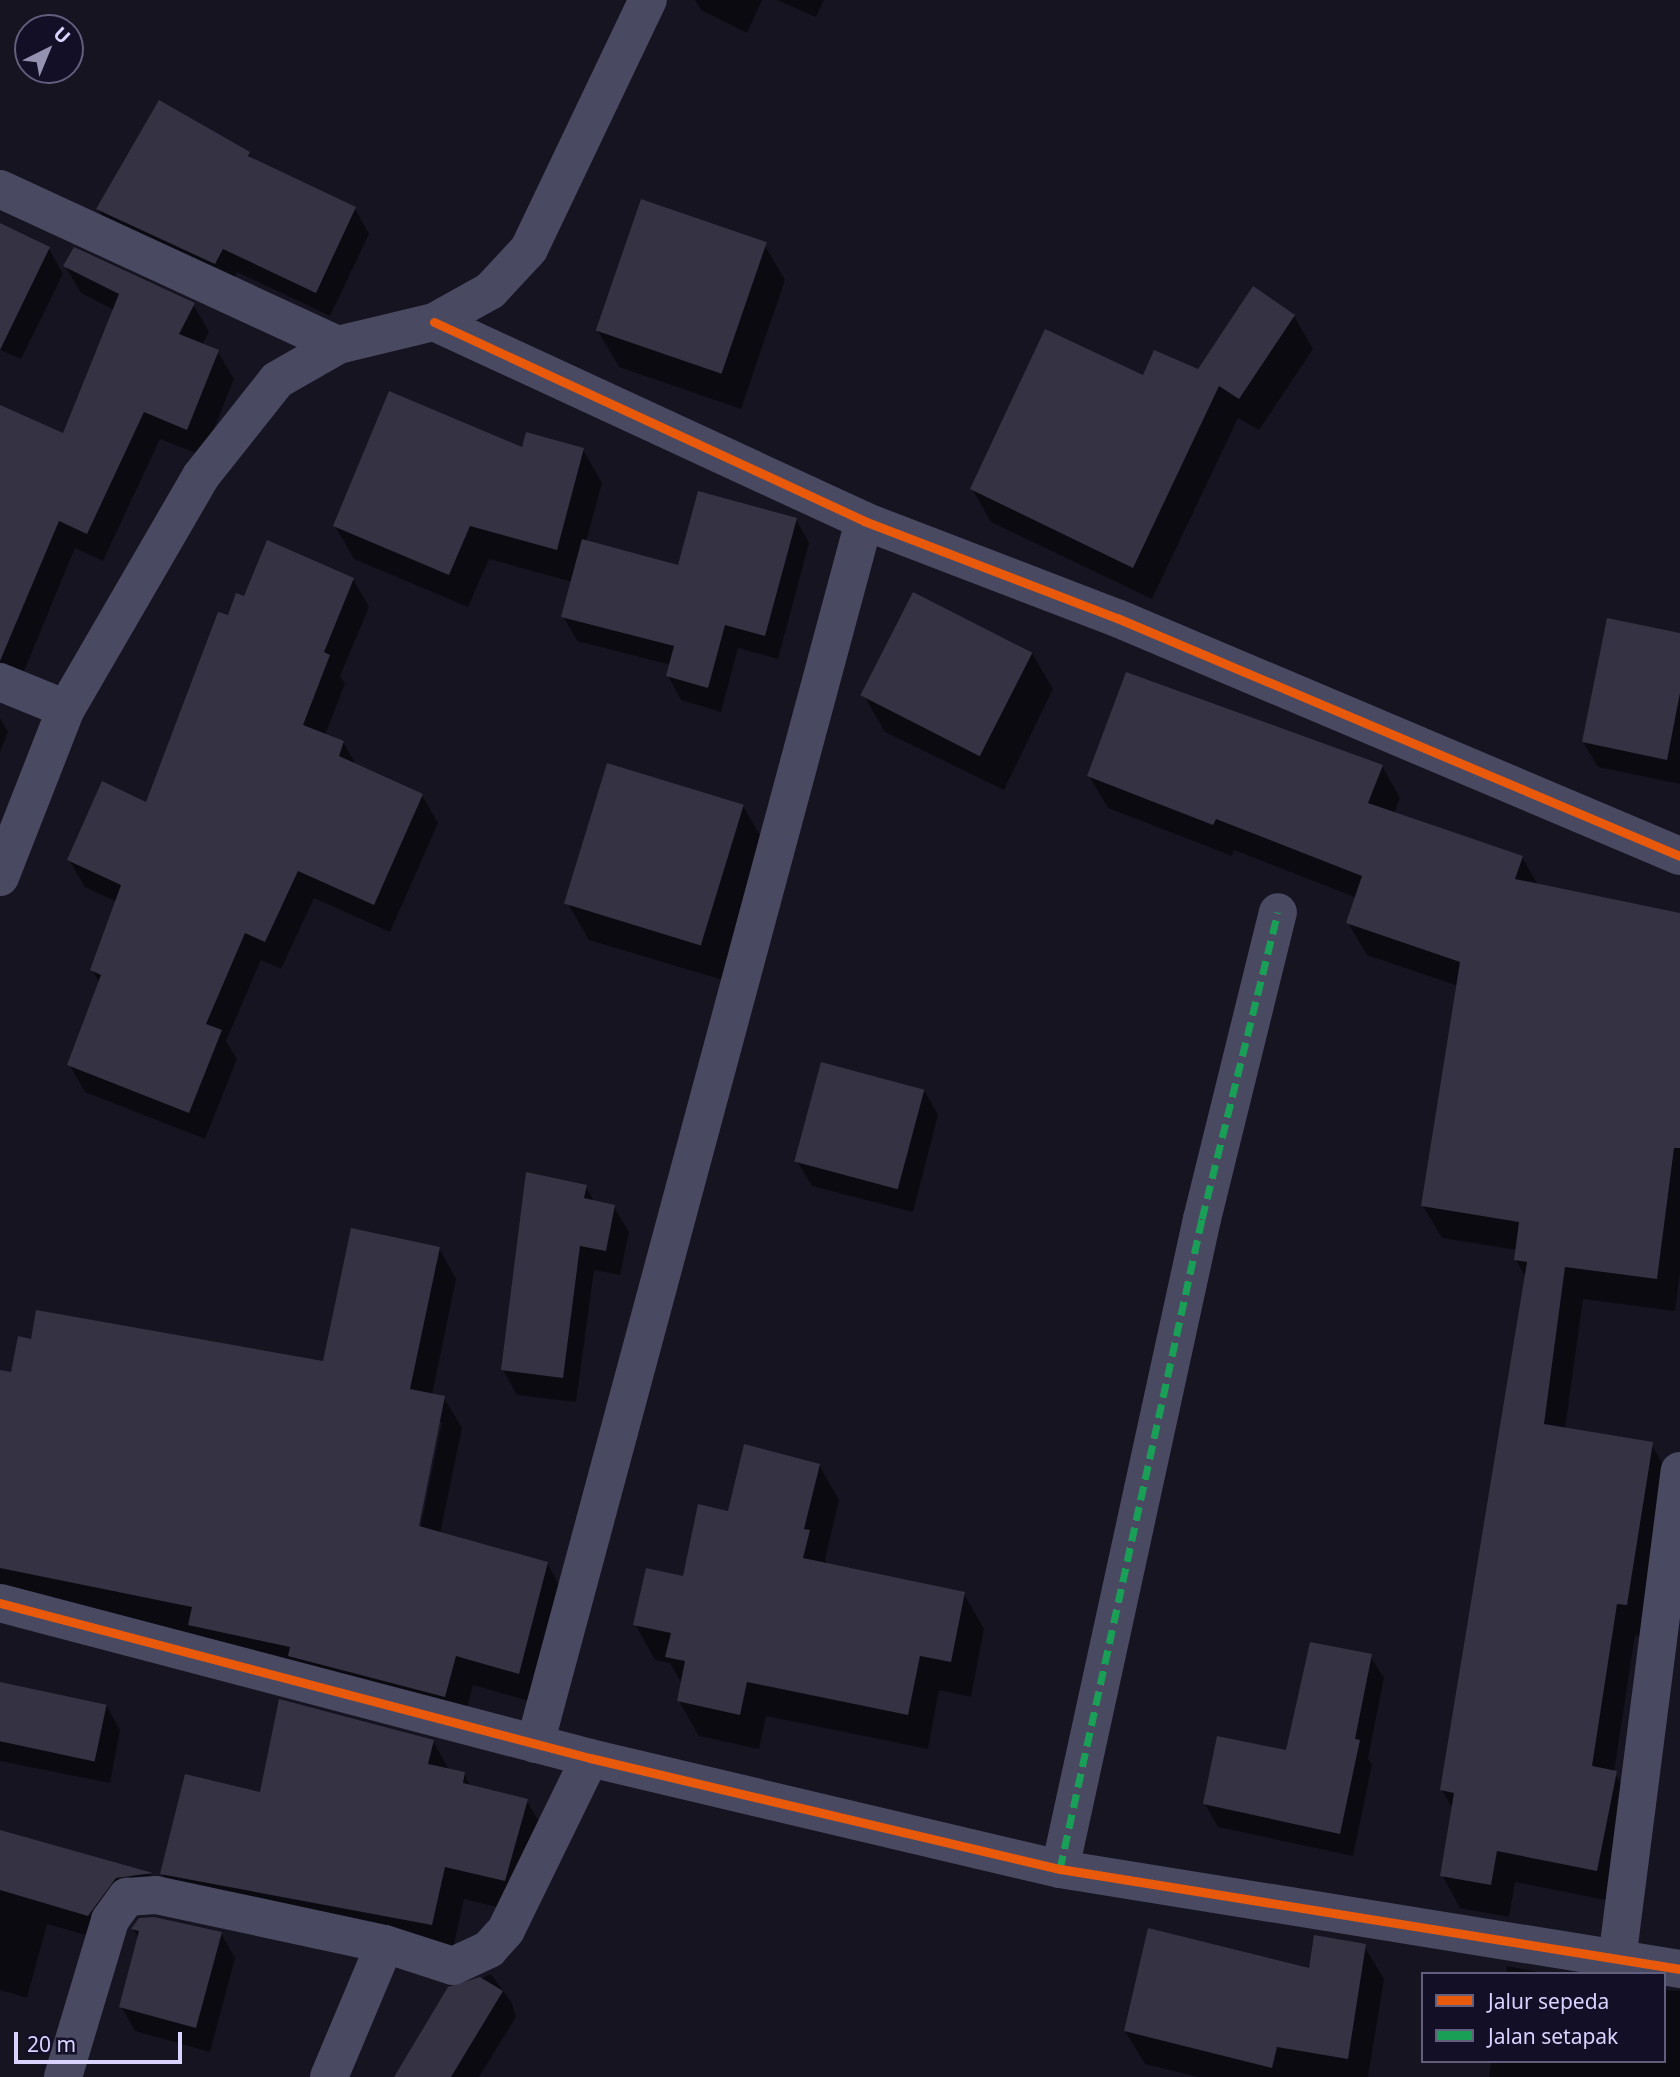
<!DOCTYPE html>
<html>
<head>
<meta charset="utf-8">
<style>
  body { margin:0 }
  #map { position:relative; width:1680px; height:2077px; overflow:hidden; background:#161421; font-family:"Noto Sans",sans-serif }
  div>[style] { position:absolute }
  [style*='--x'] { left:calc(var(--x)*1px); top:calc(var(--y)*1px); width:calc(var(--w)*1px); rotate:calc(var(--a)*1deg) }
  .shadow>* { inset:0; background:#0007 }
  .building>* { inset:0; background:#343243; transform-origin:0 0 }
  .minor>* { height:38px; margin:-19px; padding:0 19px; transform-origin:19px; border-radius:19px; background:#4a4962 }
  .quiet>* { height:7px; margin-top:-3.5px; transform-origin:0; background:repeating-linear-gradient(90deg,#1a9f57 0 14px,transparent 0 21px) }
  .cycleway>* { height:9px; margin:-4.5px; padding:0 4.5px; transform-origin:4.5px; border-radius:4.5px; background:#e8590c }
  span { translate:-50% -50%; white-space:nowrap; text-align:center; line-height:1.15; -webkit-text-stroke:7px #130f26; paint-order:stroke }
  .legend { position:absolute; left:1421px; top:1972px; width:245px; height:91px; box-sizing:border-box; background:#130f26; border:2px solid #625e7d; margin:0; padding:9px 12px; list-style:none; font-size:21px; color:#d9d4ff }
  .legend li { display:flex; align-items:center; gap:14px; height:35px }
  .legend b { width:35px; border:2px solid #625e7d }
  .north { position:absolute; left:14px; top:14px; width:70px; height:70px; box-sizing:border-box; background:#130f26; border:2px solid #625e7d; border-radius:50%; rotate:43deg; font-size:19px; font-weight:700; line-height:28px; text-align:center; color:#d9d4ff }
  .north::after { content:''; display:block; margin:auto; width:24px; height:32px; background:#9591b1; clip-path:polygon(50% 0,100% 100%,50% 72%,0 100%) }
  .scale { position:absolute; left:14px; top:2032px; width:168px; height:32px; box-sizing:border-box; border:4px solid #d9d4ff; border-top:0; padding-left:9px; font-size:21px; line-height:24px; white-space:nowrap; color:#d9d4ff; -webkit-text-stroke:5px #130f26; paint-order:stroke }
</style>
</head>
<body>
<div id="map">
  <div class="shadow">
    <i style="clip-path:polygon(695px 0,762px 0,747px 33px,701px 10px)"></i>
    <i style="clip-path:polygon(777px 0,824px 0,816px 17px)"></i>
    <i style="clip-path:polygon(249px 154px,253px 161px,355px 209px,369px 234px,330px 316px,237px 272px,229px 288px,112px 234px,98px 209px)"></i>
    <i style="clip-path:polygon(0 227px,49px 249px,63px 274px,21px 359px,0 350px)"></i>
    <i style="clip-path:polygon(764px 244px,785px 280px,741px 409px,619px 367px,598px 331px)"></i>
    <i style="clip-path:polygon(65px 266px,193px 304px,209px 332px,202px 345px,218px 352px,234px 379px,203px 456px,160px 439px,103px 561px,75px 548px,17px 688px,0 695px,0 407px,64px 436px,114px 310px,81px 293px)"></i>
    <i style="clip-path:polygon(1294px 316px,1313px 349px,1259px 430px,1238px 418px,1152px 599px,991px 522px,972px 489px,1144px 378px,1199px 371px)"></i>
    <i style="clip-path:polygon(523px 449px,583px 450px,602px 483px,586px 542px,679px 568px,796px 519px,809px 543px,778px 659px,738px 648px,721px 712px,681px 700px,668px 676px,671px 665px,577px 641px,563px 616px,572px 582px,489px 559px,468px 607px,354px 559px,335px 526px)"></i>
    <i style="clip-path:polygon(353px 579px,369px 607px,340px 676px,345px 684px,325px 735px,343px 742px,357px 766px,422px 795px,438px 823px,390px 932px,314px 898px,281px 969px,261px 960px,226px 1041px,237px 1059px,205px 1139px,85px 1092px,69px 1064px,100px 984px,92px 970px,117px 902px,85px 887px,69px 860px,147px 804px,229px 618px,245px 598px)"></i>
    <i style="clip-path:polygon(1680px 635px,1680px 784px,1598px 767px,1583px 742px)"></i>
    <i style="clip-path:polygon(1032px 653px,1053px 689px,1004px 790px,885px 732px,864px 696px)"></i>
    <i style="clip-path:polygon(0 718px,8px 732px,0 752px)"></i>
    <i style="clip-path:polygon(1382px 766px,1400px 798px,1394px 814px,1522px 857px,1538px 885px,1680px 914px,1680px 1272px,1675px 1311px,1583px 1299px,1565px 1429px,1651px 1444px,1670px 1476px,1645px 1637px,1635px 1635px,1614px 1772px,1634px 1804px,1615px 1902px,1515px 1882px,1509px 1917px,1460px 1908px,1442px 1875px,1453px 1809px,1442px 1790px,1526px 1278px,1516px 1260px,1517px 1250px,1442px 1238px,1423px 1206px,1458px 986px,1367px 955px,1348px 923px,1357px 898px,1234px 850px,1232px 856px,1108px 808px,1089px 776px)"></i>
    <i style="clip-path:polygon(743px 806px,764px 842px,723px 980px,589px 940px,568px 904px)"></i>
    <i style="clip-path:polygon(924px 1090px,938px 1115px,913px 1212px,812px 1186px,797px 1161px)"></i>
    <i style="clip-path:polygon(586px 1187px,595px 1203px,614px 1207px,629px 1232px,620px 1275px,594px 1270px,576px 1402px,517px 1395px,503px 1370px)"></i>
    <i style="clip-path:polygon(evenodd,439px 1248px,456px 1279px,432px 1395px,444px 1398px,462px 1428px,440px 1534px,547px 1563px,564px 1594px,536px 1703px,473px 1685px,462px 1727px,208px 1655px,195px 1634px,0 1594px,0 1439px,324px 1363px,439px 1248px,438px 1422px,442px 1422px,419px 1535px,415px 1535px,438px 1422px)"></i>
    <i style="clip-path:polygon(819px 1465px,839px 1500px,825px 1560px,828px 1565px,964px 1594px,984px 1629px,971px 1697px,939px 1690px,928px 1749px,766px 1716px,759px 1749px,699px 1736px,679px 1701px,682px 1684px,670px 1663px,655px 1660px,635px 1624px,684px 1578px,729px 1513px)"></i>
    <i style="clip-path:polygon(1370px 1656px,1384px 1678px,1368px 1758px,1372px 1765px,1353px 1856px,1218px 1827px,1205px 1804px,1287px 1753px)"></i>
    <i style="clip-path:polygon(0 1684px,106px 1705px,120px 1730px,110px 1783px,0 1761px)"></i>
    <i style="clip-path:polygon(433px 1741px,450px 1771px,464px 1774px,471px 1787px,527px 1801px,546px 1834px,524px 1914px,464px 1899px,451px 1958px,181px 1907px,162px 1873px,261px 1794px)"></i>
    <i style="clip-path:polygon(0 1831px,151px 1875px,165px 1898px,130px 1903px,103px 1940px,47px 1924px,27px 1998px,0 1990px)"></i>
    <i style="clip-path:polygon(133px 1929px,221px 1933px,235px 1958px,210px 2052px,135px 2031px,121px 2006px,139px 1939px)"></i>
    <i style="clip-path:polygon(1364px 1946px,1384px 1979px,1368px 2077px,1198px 2077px,1145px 2064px,1125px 2031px,1310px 1970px)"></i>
    <i style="clip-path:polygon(1507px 1966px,1548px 1974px,1506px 1974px)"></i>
    <i style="clip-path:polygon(491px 1974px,512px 2003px,516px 2017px,479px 2077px,396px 2077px,463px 1987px)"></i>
    <i style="clip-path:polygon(1664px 1990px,1680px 1991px,1680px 2077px,1489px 2077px,1491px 2061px,1664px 2061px)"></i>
  </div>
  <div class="building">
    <i style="clip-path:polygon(159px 100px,250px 152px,248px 156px,356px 207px,316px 293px,223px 249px,215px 264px,96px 209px)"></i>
    <i style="left:641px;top:199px;width:133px;height:139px;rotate:19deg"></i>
    <i style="clip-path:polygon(0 223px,50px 247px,0 350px)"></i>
    <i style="clip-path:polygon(74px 247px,195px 303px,179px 334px,219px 350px,187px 430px,144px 412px,87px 534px,59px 521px,0 661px,0 405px,63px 433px,119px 294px,63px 266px)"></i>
    <i style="clip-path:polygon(1253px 286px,1295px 315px,1239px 399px,1219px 386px,1133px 568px,970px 489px,1045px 329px,1143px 375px,1154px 350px,1198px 369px)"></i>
    <i style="clip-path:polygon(389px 391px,522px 447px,526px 432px,584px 448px,557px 550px,470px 526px,449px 575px,333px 526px)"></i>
    <i style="clip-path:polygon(698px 491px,797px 518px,765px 636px,725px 625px,708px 688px,666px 676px,674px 646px,561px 617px,582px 539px,678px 565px)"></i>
    <i style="clip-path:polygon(267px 540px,354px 578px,324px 652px,330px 655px,303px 725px,344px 741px,339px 756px,423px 794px,374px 905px,298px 871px,265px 942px,245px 933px,206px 1024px,222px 1030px,189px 1113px,67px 1065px,101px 975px,90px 970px,121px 885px,67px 860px,102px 781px,146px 802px,218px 612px,228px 615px,236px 593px,244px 596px)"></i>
    <i style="left:913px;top:592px;width:134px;height:116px;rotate:27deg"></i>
    <i style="clip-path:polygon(1607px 618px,1680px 633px,1680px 693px,1667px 760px,1582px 742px)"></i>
    <i style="clip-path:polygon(1126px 672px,1383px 765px,1368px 803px,1523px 856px,1515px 879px,1680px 913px,1680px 1148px,1674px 1148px,1657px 1279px,1565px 1267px,1544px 1424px,1653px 1442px,1627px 1605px,1617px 1604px,1592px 1766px,1617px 1771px,1597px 1871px,1497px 1851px,1491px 1885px,1440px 1876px,1454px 1793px,1440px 1790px,1527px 1262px,1514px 1260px,1519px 1222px,1421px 1206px,1460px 962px,1346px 923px,1362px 876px,1216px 819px,1213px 825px,1087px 776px)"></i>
    <i style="left:607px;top:763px;width:143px;height:147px;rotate:17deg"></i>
    <i style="left:821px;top:1062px;width:107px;height:103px;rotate:15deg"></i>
    <i style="clip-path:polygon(526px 1172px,587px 1185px,584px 1198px,615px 1205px,606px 1251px,580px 1246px,563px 1378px,501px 1370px)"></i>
    <i style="clip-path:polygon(351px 1228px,440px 1247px,410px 1389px,445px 1396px,419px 1526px,548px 1562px,519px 1674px,456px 1656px,445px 1697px,288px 1656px,290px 1647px,188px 1625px,192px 1607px,0 1568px,0 1370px,11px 1372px,18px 1336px,31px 1339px,36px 1310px,323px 1361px)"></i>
    <i style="clip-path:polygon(744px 1444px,820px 1464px,804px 1529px,810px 1530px,803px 1558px,965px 1592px,951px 1662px,920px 1656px,908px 1715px,747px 1682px,740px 1715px,677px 1701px,685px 1661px,665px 1657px,671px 1633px,633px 1625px,646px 1568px,683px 1576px,698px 1504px,728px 1511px)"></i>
    <i style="clip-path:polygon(1310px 1642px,1372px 1654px,1355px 1739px,1360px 1740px,1340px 1834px,1203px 1804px,1217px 1736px,1286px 1750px)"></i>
    <i style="left:0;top:1682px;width:109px;height:58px;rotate:12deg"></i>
    <i style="clip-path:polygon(279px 1699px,434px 1740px,428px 1764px,465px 1772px,463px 1783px,528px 1799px,505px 1881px,445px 1867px,432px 1925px,160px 1874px,185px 1774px,260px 1792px)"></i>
    <i style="clip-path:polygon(0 1830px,153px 1873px,116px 1878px,88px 1916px,0 1890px)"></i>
    <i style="clip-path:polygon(154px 1917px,222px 1932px,196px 2028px,119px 2007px,139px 1931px,131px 1929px,139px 1918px)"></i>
    <i style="clip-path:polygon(1148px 1928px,1309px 1968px,1314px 1935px,1366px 1944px,1348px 2059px,1277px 2047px,1272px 2068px,1124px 2031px)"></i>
    <i style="clip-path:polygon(480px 1977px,503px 1991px,451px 2077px,394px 2077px,448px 1987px)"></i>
  </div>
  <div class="minor">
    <i style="--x:0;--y:189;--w:372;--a:24.8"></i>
    <i style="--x:434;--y:322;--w:474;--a:24.8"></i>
    <i style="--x:864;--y:521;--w:271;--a:21"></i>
    <i style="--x:1117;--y:618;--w:611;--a:22.92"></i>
    <i style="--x:0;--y:682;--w:71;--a:22.2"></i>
    <i style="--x:0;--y:877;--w:180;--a:-68.6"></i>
    <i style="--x:66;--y:709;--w:269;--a:-59.9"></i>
    <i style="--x:201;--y:476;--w:122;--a:-51.6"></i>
    <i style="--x:277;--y:380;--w:70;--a:-29.8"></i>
    <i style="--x:338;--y:345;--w:99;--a:-13.5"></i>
    <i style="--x:434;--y:322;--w:64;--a:-29"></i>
    <i style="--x:490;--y:291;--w:57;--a:-47.1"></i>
    <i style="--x:529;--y:249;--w:276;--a:-64.5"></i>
    <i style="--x:0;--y:1603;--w:610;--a:14.72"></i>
    <i style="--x:590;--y:1758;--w:483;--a:13.3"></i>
    <i style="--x:1060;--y:1869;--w:628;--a:9.16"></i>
    <i style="--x:535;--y:1744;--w:1266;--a:-74.94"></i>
    <i style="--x:1060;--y:1869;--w:665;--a:-77.68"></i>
    <i style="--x:1202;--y:1219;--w:316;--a:-76.1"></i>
    <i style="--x:1617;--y:1960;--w:493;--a:-82.7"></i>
    <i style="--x:63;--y:2077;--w:164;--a:-73.3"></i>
    <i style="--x:110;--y:1920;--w:29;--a:-54"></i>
    <i style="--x:127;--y:1897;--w:29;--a:-4"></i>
    <i style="--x:156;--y:1895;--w:234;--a:12.1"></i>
    <i style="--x:385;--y:1944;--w:71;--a:17.9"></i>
    <i style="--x:453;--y:1966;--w:40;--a:-25"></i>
    <i style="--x:489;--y:1949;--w:25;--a:-48"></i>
    <i style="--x:506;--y:1930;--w:191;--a:-64"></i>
    <i style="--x:329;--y:2077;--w:144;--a:-67.2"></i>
  </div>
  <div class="quiet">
    <i style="--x:1060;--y:1869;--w:665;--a:-77.68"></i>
    <i style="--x:1202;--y:1219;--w:316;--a:-76.1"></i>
  </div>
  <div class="cycleway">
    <i style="--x:434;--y:322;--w:474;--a:24.8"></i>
    <i style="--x:864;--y:521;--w:271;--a:21"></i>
    <i style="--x:1117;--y:618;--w:611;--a:22.92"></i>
    <i style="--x:0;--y:1603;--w:610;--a:14.72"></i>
    <i style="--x:590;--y:1758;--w:483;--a:13.3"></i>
    <i style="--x:1060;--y:1869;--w:628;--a:9.16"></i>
  </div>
  <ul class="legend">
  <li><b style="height:9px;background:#e8590c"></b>Jalur sepeda</li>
  <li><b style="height:9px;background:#1a9f57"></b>Jalan setapak</li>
  </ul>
  <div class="north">U</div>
  <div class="scale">20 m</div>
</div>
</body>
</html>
